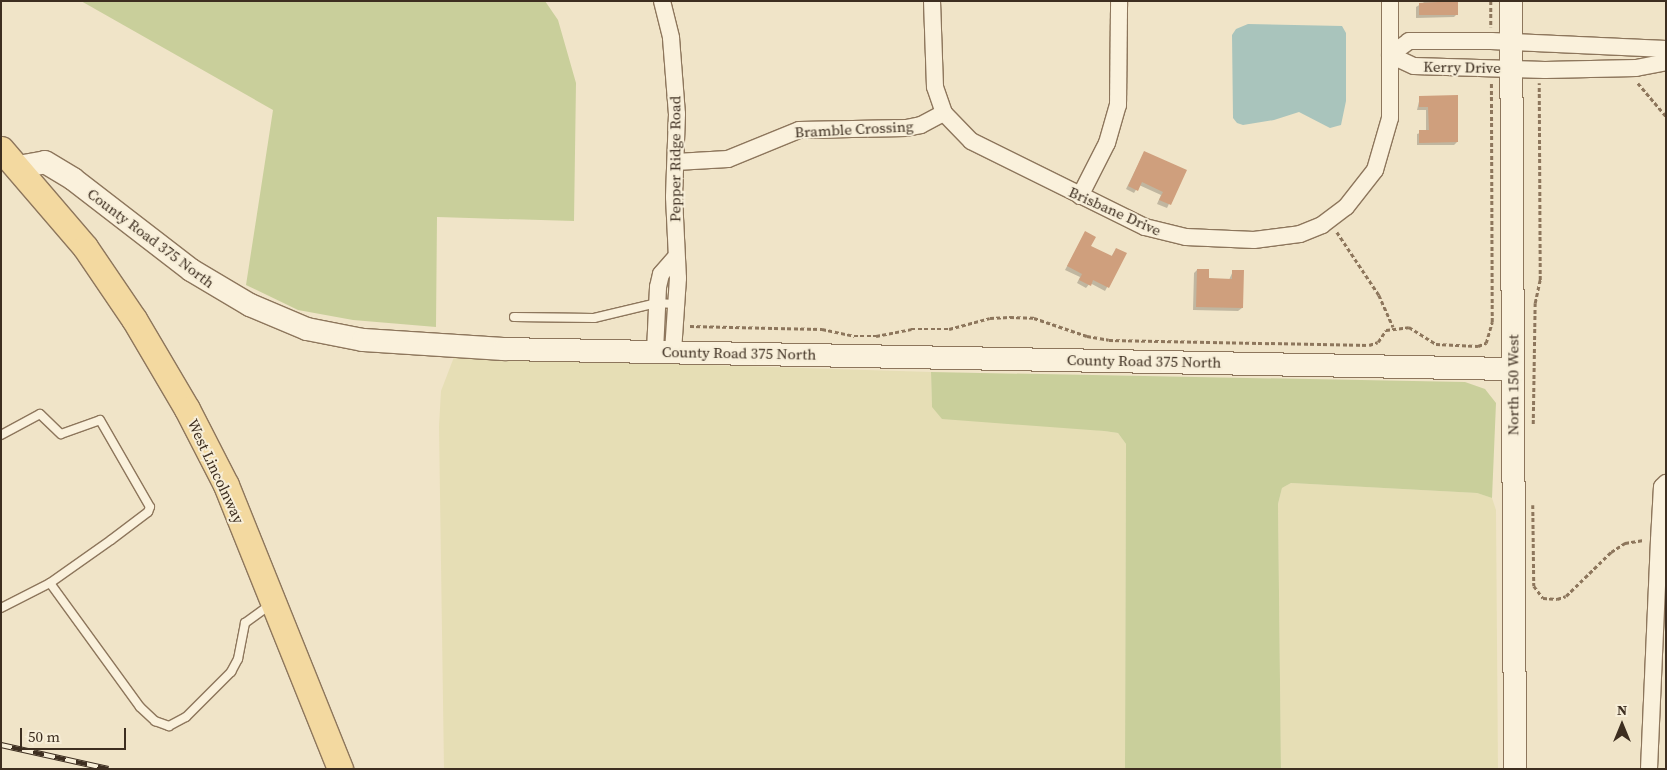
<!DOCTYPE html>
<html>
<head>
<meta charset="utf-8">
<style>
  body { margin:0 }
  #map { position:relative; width:1667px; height:770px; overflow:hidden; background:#f0e4c8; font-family:"Source Serif 4",serif }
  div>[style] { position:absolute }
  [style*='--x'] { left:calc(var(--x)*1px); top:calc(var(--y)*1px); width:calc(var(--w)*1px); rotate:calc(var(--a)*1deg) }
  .farmland>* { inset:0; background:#e6deb5 }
  .green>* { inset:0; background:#c9cf9b }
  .water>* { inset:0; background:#a9c4bc }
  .shadow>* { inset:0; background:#0003 }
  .building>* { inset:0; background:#cf9f7d }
  .path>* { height:2.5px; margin-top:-1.25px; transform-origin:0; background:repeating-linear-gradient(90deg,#8d765c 0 4px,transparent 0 6.5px) }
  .roads { filter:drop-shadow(1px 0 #8d765c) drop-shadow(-1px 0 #8d765c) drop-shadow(0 1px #8d765c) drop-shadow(0 -1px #8d765c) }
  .lane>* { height:8px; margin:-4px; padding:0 4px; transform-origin:4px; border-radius:4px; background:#faf1dc }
  .street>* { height:16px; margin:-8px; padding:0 8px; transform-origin:8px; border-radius:8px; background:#faf1dc }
  .secondary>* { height:22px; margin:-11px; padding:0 11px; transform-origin:11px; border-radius:11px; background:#faf1dc }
  .primary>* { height:25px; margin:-12.5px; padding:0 12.5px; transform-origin:12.5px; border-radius:12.5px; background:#f3d9a0 }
  .rail>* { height:5.5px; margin-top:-2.75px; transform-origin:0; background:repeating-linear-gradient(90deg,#f7eed8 0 11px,#3d2e20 0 22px); box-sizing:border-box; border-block:1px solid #3d2e20 }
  span { translate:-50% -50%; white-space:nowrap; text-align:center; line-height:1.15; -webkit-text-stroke:4px #f7eed8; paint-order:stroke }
  .street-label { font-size:15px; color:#3d2e20 }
  .frame { position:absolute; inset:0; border:2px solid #3d2e20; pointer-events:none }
  .north { position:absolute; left:1597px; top:700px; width:50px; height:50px; -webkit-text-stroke:4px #f7eed8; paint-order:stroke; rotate:0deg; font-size:14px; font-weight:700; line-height:20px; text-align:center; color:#3d2e20 }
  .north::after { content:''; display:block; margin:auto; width:18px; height:22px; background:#3d2e20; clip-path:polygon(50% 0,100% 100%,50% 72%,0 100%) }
  .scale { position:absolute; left:20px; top:728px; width:106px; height:22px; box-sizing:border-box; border:2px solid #3d2e20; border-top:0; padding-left:6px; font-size:15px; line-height:18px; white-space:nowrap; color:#3d2e20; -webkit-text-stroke:4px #f7eed8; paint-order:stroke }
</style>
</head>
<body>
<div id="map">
  <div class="farmland">
    <i style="clip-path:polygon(454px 357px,931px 372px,932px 407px,1118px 433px,1126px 444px,1125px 769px,444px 769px,439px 426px,441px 391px)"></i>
    <i style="clip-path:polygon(1291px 483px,1477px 493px,1492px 498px,1496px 510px,1498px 769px,1281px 769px,1278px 504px,1282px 488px)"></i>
  </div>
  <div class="green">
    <i style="clip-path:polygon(81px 1px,545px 1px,558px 20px,576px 83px,574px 221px,437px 217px,436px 327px,353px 320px,298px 310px,246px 285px,273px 110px)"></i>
    <i style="clip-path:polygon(931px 372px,1465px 382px,1485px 389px,1496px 403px,1492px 498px,1477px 493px,1291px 483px,1282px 488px,1278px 504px,1281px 769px,1125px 769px,1126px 444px,1118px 433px,1104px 431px,942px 419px,932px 407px)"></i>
  </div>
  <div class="water">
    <i style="clip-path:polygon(1248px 24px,1342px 26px,1346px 33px,1346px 101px,1341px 125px,1330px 128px,1299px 112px,1274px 120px,1243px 125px,1237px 123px,1233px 118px,1232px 35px,1236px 29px)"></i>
  </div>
  <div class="shadow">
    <i style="clip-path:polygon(1426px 1px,1457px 1px,1457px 14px,1454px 17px,1416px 18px,1416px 7px)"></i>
    <i style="clip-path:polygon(1420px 97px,1457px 142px,1454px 145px,1417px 145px,1417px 134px,1426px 131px,1426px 110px,1417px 110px)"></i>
    <i style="clip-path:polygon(1144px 153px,1185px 171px,1167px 208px,1157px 204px,1161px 195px,1139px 185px,1134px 193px,1126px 189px)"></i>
    <i style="clip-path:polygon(1085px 233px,1090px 246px,1111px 257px,1116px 249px,1125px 254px,1105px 291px,1090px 283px,1086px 288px,1077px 283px,1080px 277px,1065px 270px)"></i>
    <i style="clip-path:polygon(1197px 270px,1208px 279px,1229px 280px,1233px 271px,1242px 308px,1238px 311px,1193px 310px,1194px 273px)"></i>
  </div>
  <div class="building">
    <i style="clip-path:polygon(1458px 1px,1458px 15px,1419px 15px,1419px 3px)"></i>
    <i style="clip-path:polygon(1458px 95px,1458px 142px,1419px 143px,1419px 130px,1429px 130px,1428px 107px,1419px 107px,1419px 96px)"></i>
    <i style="clip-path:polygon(1144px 151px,1187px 170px,1171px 205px,1159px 200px,1163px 192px,1142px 182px,1138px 191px,1128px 186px)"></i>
    <i style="clip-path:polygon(1085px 231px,1096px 237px,1091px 246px,1112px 256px,1116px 248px,1127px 253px,1109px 288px,1093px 280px,1091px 286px,1079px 280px,1082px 274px,1067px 266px)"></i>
    <i style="clip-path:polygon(1197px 269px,1209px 269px,1209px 278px,1232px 279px,1232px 270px,1244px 270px,1243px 308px,1196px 307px)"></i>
  </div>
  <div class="path">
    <i style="--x:1491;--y:1;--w:26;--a:90"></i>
    <i style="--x:1638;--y:83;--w:43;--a:49.7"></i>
    <i style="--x:1337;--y:232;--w:76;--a:56.3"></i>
    <i style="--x:1379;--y:295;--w:35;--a:66"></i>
    <i style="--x:690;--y:326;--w:132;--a:1.3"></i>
    <i style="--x:822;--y:329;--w:33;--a:12"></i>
    <i style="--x:854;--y:336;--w:22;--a:0"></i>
    <i style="--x:876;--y:336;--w:36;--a:-11"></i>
    <i style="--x:911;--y:329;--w:38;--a:0"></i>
    <i style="--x:949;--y:329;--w:42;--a:-15"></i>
    <i style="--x:990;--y:318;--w:20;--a:-3"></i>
    <i style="--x:1010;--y:317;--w:24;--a:2"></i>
    <i style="--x:1034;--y:318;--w:56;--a:18.8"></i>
    <i style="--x:1087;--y:336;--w:22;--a:10"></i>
    <i style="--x:1109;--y:340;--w:260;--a:1.1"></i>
    <i style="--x:1369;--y:345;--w:9;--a:-18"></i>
    <i style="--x:1378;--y:342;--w:14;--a:-56"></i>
    <i style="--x:1386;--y:330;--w:23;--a:-7"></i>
    <i style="--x:1409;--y:327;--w:32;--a:32"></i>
    <i style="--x:1436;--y:344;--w:42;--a:2.7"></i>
    <i style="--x:1478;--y:346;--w:9;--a:-21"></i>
    <i style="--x:1486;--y:343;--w:22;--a:-74"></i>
    <i style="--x:1492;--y:322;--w:239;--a:-90.2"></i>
    <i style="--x:1533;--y:424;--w:121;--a:-89.1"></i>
    <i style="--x:1535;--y:303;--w:24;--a:-78"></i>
    <i style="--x:1540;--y:280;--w:197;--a:-90.3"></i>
    <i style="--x:1533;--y:505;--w:81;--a:89.3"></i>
    <i style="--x:1534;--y:586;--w:15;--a:53"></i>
    <i style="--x:1543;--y:598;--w:14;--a:4"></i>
    <i style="--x:1557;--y:599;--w:9;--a:-18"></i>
    <i style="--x:1566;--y:596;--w:63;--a:-44.4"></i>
    <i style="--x:1611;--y:552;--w:17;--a:-33"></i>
    <i style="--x:1625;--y:543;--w:19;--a:-9"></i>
  </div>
  <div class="roads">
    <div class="lane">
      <i style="--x:514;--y:317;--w:80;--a:0.7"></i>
      <i style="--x:594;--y:318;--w:65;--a:-13.4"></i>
      <i style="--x:657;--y:303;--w:17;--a:3"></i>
      <i style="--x:1;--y:435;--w:44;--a:-28.3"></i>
      <i style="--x:40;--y:414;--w:29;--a:44"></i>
      <i style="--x:61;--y:434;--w:41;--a:-19.7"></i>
      <i style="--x:100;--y:420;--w:100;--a:60.1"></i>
      <i style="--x:150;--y:507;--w:5;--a:112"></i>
      <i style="--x:148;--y:512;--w:46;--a:142.9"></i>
      <i style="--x:111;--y:540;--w:75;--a:144.8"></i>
      <i style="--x:50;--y:583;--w:55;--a:153"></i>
      <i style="--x:50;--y:583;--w:153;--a:54"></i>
      <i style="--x:140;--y:707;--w:21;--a:43"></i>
      <i style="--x:155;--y:721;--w:15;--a:20"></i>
      <i style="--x:169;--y:726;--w:19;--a:-28"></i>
      <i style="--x:186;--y:717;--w:64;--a:-45"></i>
      <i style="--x:231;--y:672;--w:15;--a:-62"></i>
      <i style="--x:238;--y:659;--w:37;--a:-79"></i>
      <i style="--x:245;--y:623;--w:32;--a:-36"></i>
    </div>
    <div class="street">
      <i style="--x:662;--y:1;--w:38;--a:76"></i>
      <i style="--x:671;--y:38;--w:76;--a:85.5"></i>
      <i style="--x:677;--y:114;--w:83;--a:92.1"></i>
      <i style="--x:674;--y:197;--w:81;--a:87.2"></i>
      <i style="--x:678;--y:278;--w:73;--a:93.9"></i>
      <i style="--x:932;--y:1;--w:86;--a:88"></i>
      <i style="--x:935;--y:87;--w:28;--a:71"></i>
      <i style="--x:944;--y:113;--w:39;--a:46"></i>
      <i style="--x:971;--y:141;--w:194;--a:26.3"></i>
      <i style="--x:1145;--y:227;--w:42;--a:13.7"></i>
      <i style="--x:1186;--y:237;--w:68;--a:2.5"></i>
      <i style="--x:1254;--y:240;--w:46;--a:-7.4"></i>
      <i style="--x:1300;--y:234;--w:24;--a:-22"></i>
      <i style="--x:1322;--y:225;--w:30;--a:-37"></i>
      <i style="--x:1346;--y:207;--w:47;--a:-51.9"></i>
      <i style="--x:1375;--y:170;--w:54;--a:-73.9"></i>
      <i style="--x:1390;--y:118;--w:117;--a:-90"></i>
      <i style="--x:1390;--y:55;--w:24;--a:-36"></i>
      <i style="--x:1409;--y:41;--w:82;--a:0"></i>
      <i style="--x:1491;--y:41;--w:175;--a:2.6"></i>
      <i style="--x:1390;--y:55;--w:26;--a:25"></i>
      <i style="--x:1414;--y:66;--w:131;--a:1.7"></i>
      <i style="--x:1545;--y:70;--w:91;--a:-1.3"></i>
      <i style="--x:1636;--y:68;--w:31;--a:-11"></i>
      <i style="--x:676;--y:162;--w:52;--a:-3.3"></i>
      <i style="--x:728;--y:159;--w:77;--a:-22.2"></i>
      <i style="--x:799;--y:130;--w:107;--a:-1.1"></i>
      <i style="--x:906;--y:128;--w:15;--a:-11"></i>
      <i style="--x:921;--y:125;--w:26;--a:-28"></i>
      <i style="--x:1080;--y:196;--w:59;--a:-63"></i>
      <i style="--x:1107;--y:143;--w:40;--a:-74"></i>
      <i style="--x:1118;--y:105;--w:104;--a:-89.4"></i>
      <i style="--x:655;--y:351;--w:64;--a:-87.3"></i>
      <i style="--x:658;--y:287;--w:13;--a:-77"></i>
      <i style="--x:661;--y:274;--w:21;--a:-49"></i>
      <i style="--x:1649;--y:769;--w:229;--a:-87.5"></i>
      <i style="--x:1659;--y:540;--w:53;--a:-86.8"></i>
      <i style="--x:1662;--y:487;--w:6;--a:-45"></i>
    </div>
    <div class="secondary">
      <i style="--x:1511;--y:1;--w:768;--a:89.7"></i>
      <i style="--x:18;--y:167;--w:27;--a:-10"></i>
      <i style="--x:45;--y:162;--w:33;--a:31"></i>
      <i style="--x:73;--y:179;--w:149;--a:37.6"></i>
      <i style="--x:191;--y:270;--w:69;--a:30.7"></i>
      <i style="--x:250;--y:305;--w:62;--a:22.8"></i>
      <i style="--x:307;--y:329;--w:57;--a:11.1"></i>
      <i style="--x:363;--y:340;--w:141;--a:3.7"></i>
      <i style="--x:504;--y:349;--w:1009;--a:1.14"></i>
    </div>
    <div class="primary">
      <i style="--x:1;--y:149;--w:129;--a:49.4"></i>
      <i style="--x:85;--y:247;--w:87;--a:55.8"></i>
      <i style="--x:134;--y:319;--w:104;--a:59.5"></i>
      <i style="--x:187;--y:409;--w:85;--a:62.8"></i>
      <i style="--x:226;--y:485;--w:306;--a:68.1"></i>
    </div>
  </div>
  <div class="rail">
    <i style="--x:1;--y:745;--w:110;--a:12.6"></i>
  </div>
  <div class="street-label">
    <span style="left:1462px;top:67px;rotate:1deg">Kerry Drive</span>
    <span style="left:854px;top:129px;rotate:-3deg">Bramble Crossing</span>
    <span style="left:675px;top:159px;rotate:-90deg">Pepper Ridge Road</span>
    <span style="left:1115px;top:211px;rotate:24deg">Brisbane Drive</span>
    <span style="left:151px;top:238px;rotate:37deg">County Road 375 North</span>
    <span style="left:739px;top:353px;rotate:1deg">County Road 375 North</span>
    <span style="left:1144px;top:361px;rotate:1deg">County Road 375 North</span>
    <span style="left:1513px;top:385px;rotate:-90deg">North 150 West</span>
    <span style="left:216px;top:471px;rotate:65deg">West Lincolnway</span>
  </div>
  <div class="frame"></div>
  <div class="north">N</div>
  <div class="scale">50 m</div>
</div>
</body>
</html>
